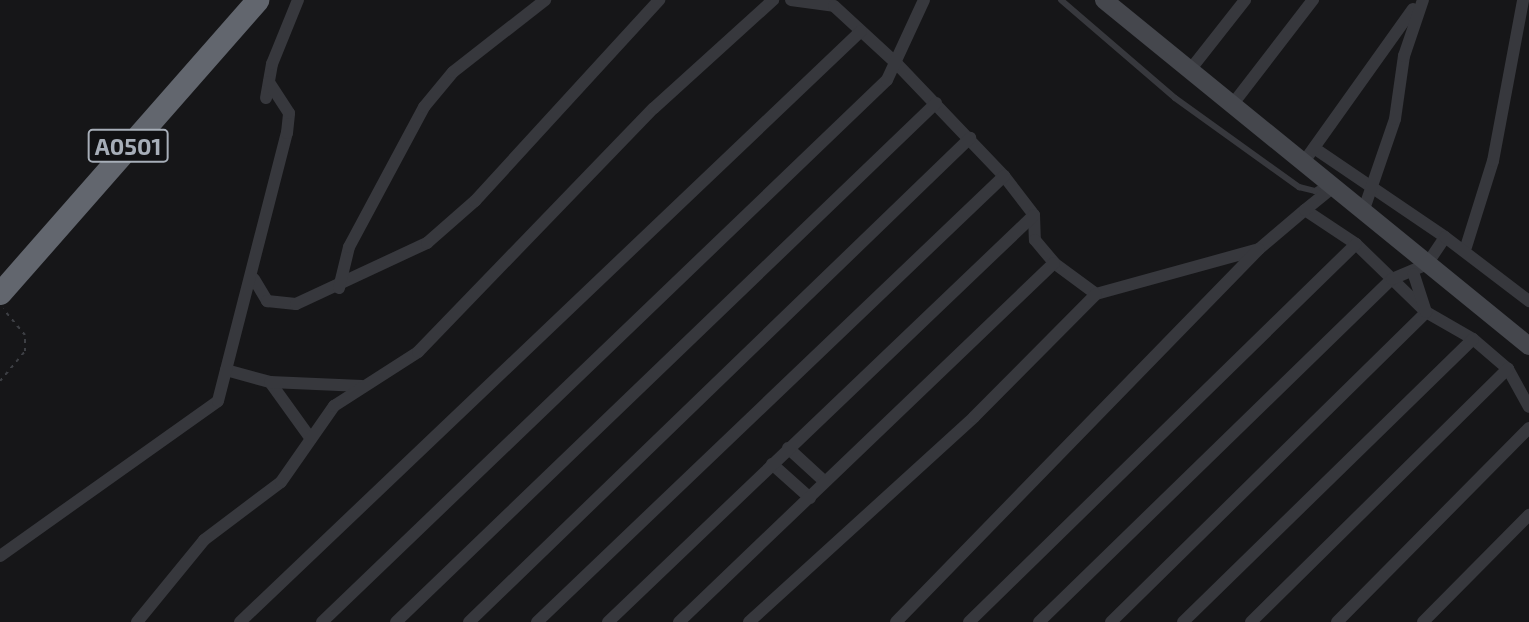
<!DOCTYPE html>
<html>
<head>
<meta charset="utf-8">
<style>
  body { margin:0 }
  #map { position:relative; width:1529px; height:622px; overflow:hidden; background:#161618; font-family:"Exo 2",sans-serif }
  div>[style] { position:absolute }
  [style*='--x'] { left:calc(var(--x)*1px); top:calc(var(--y)*1px); width:calc(var(--w)*1px); rotate:calc(var(--a)*1deg) }
  .path>* { height:2px; margin-top:-1px; transform-origin:0; background:repeating-linear-gradient(90deg,#3d3f44 0 3.5px,transparent 0 8.5px) }
  .lane>* { height:6px; margin:-3px; padding:0 3px; transform-origin:3px; border-radius:3px; background:#37383d }
  .street>* { height:12px; margin:-6px; padding:0 6px; transform-origin:6px; border-radius:6px; background:#37383d }
  .secondary>* { height:18px; margin:-9px; padding:0 9px; transform-origin:9px; border-radius:9px; background:#45474d }
  .highway>* { height:23px; margin:-11.5px; padding:0 11.5px; transform-origin:11.5px; border-radius:11.5px; background:#62666e }
  span { translate:-50% -50%; white-space:nowrap; text-align:center; line-height:1.15; -webkit-text-stroke:5px #111113; paint-order:stroke }
  .shield-label span { padding:2px 5px; background:#111113; border:2px solid; border-radius:5px; -webkit-text-stroke-width:0 }
  .shield-label { font-size:23px; color:#a7aeb8; font-weight:700 }
</style>
</head>
<body>
<div id="map">
  <div class="path">
    <i style="--x:0;--y:381;--w:39;--a:-50"></i>
    <i style="--x:25;--y:351;--w:16;--a:-90"></i>
    <i style="--x:25;--y:335;--w:34;--a:-130"></i>
  </div>
  <div class="lane">
    <i style="--x:1061;--y:0;--w:150;--a:40.7"></i>
    <i style="--x:1175;--y:98;--w:153;--a:35.7"></i>
    <i style="--x:1299;--y:187;--w:16;--a:14"></i>
    <i style="--x:1315;--y:191;--w:13;--a:-32"></i>
  </div>
  <div class="street">
    <i style="--x:791;--y:0;--w:43;--a:7.9"></i>
    <i style="--x:834;--y:6;--w:86;--a:42.6"></i>
    <i style="--x:897;--y:64;--w:155;--a:46.3"></i>
    <i style="--x:1004;--y:176;--w:49;--a:52.4"></i>
    <i style="--x:1034;--y:215;--w:25;--a:88"></i>
    <i style="--x:1035;--y:240;--w:30;--a:50"></i>
    <i style="--x:1054;--y:263;--w:52;--a:36.4"></i>
    <i style="--x:1096;--y:294;--w:169;--a:-15.4"></i>
    <i style="--x:1259;--y:249;--w:60;--a:-40.3"></i>
    <i style="--x:1305;--y:210;--w:61;--a:33.7"></i>
    <i style="--x:1356;--y:244;--w:98;--a:44.2"></i>
    <i style="--x:1426;--y:312;--w:54;--a:29.9"></i>
    <i style="--x:1473;--y:339;--w:46;--a:40.6"></i>
    <i style="--x:1508;--y:369;--w:43;--a:61.1"></i>
    <i style="--x:1190;--y:70;--w:89;--a:-51.8"></i>
    <i style="--x:266;--y:98;--w:35;--a:-80"></i>
    <i style="--x:272;--y:64;--w:69;--a:-67.9"></i>
    <i style="--x:1232;--y:105;--w:133;--a:-52.4"></i>
    <i style="--x:1314;--y:148;--w:158;--a:34.2"></i>
    <i style="--x:1303;--y:163;--w:189;--a:-54.5"></i>
    <i style="--x:1305;--y:210;--w:36;--a:-39"></i>
    <i style="--x:1363;--y:212;--w:98;--a:-71"></i>
    <i style="--x:1395;--y:119;--w:64;--a:-81.9"></i>
    <i style="--x:1404;--y:56;--w:59;--a:-71.3"></i>
    <i style="--x:1466;--y:247;--w:90;--a:-72.6"></i>
    <i style="--x:1493;--y:161;--w:164;--a:-79.4"></i>
    <i style="--x:254;--y:279;--w:26;--a:59"></i>
    <i style="--x:267;--y:301;--w:29;--a:6"></i>
    <i style="--x:296;--y:304;--w:145;--a:-25"></i>
    <i style="--x:427;--y:243;--w:64;--a:-41.2"></i>
    <i style="--x:475;--y:201;--w:273;--a:-47.5"></i>
    <i style="--x:339;--y:288;--w:42;--a:-76.3"></i>
    <i style="--x:349;--y:247;--w:159;--a:-61.8"></i>
    <i style="--x:424;--y:107;--w:45;--a:-50.4"></i>
    <i style="--x:453;--y:72;--w:117;--a:-38"></i>
    <i style="--x:226;--y:370;--w:46;--a:15.3"></i>
    <i style="--x:270;--y:382;--w:70;--a:54.3"></i>
    <i style="--x:270;--y:382;--w:92;--a:2.5"></i>
    <i style="--x:788;--y:448;--w:49;--a:42.5"></i>
    <i style="--x:772;--y:464;--w:51;--a:41.8"></i>
    <i style="--x:0;--y:556;--w:267;--a:-35.4"></i>
    <i style="--x:218;--y:401;--w:277;--a:-75.6"></i>
    <i style="--x:287;--y:133;--w:20;--a:-84"></i>
    <i style="--x:289;--y:113;--w:37;--a:-123"></i>
    <i style="--x:137;--y:622;--w:106;--a:-50.7"></i>
    <i style="--x:204;--y:540;--w:96;--a:-37"></i>
    <i style="--x:281;--y:482;--w:93;--a:-55.1"></i>
    <i style="--x:334;--y:406;--w:100;--a:-32.7"></i>
    <i style="--x:418;--y:352;--w:339;--a:-46"></i>
    <i style="--x:654;--y:108;--w:161;--a:-42.2"></i>
    <i style="--x:240;--y:622;--w:857;--a:-43.58"></i>
    <i style="--x:322;--y:622;--w:783;--a:-43.81"></i>
    <i style="--x:887;--y:80;--w:88;--a:-65.2"></i>
    <i style="--x:396;--y:622;--w:749;--a:-43.86"></i>
    <i style="--x:469;--y:622;--w:697;--a:-44.01"></i>
    <i style="--x:537;--y:622;--w:646;--a:-43.68"></i>
    <i style="--x:608;--y:622;--w:589;--a:-43.69"></i>
    <i style="--x:679;--y:622;--w:519;--a:-43.75"></i>
    <i style="--x:749;--y:622;--w:304;--a:-42.3"></i>
    <i style="--x:974;--y:417;--w:173;--a:-45.2"></i>
    <i style="--x:896;--y:622;--w:520;--a:-45.78"></i>
    <i style="--x:969;--y:622;--w:541;--a:-44.33"></i>
    <i style="--x:1039;--y:622;--w:492;--a:-44.2"></i>
    <i style="--x:1392;--y:279;--w:38;--a:-23"></i>
    <i style="--x:1427;--y:264;--w:32;--a:-56"></i>
    <i style="--x:1445;--y:237;--w:106;--a:37.3"></i>
    <i style="--x:1111;--y:622;--w:442;--a:-44.5"></i>
    <i style="--x:1426;--y:312;--w:40;--a:-108"></i>
    <i style="--x:1183;--y:622;--w:405;--a:-44.3"></i>
    <i style="--x:1251;--y:622;--w:361;--a:-44.6"></i>
    <i style="--x:1337;--y:622;--w:273;--a:-45.3"></i>
    <i style="--x:1423;--y:622;--w:151;--a:-45.3"></i>
  </div>
  <div class="secondary">
    <i style="--x:1104;--y:0;--w:548;--a:39.15"></i>
  </div>
  <div class="highway">
    <i style="--x:0;--y:293;--w:390;--a:-48.7"></i>
  </div>
  <div class="shield-label">
    <span style="left:128px;top:146px">A0501</span>
  </div>
</div>
</body>
</html>
